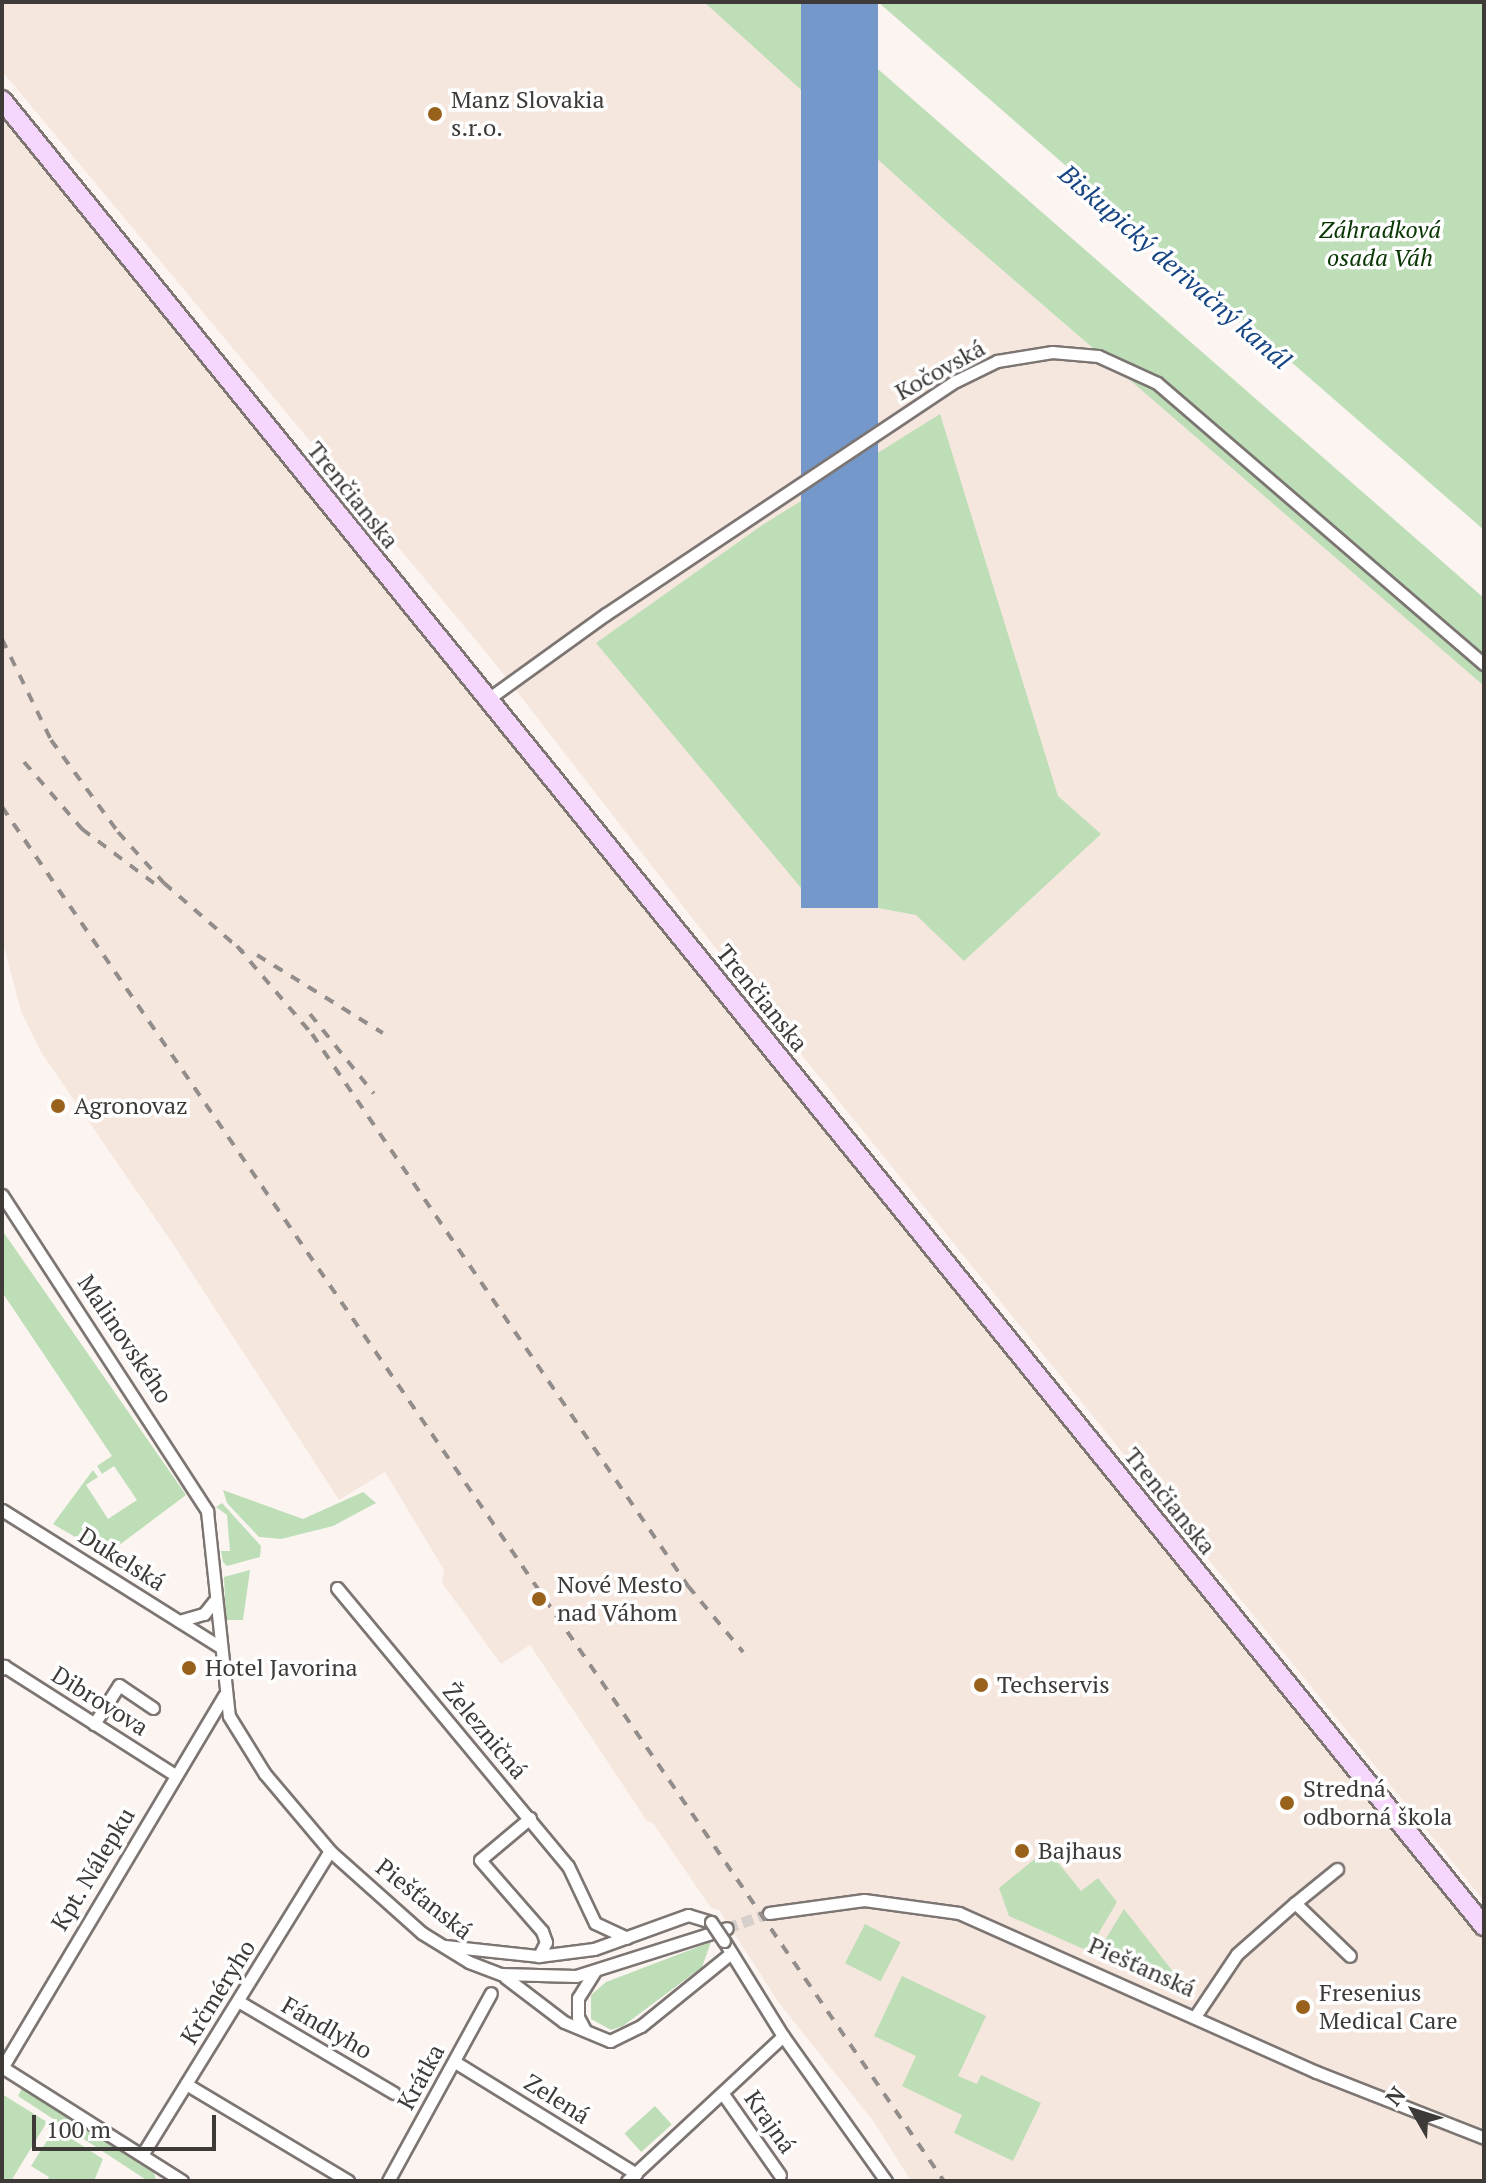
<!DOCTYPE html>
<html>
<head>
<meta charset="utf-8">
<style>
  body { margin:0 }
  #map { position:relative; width:1486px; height:2183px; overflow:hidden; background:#fcf4f0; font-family:"PT Serif",serif }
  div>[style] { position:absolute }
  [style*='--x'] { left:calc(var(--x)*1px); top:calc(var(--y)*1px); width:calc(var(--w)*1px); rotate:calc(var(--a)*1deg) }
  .built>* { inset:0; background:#f6e7de }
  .green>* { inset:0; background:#bddeb7; transform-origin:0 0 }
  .water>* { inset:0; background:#7598cb; transform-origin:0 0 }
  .street-tunnel>* { height:11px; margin-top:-5.5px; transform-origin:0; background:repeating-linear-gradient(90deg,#d6cfcb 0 11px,transparent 0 16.5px) }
  .roads { filter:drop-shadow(2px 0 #7c7572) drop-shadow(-2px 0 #7c7572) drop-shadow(0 2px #7c7572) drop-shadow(0 -2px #7c7572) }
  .street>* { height:11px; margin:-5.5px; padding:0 5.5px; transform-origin:5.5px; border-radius:5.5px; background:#fff }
  .primary>* { height:18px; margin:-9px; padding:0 9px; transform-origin:9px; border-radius:9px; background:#f6d6fc }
  .rail>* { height:4px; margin-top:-2px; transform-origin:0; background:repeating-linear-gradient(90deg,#928d8a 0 10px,transparent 0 20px) }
  .bridges { filter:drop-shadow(2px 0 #7c7572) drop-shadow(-2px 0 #7c7572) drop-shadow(0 2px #7c7572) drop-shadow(0 -2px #7c7572) }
  .street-bridge>* { height:11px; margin:-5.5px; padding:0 5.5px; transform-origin:5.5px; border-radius:5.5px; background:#fff }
  .dots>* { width:22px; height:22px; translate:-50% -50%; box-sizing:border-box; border:4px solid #fff; border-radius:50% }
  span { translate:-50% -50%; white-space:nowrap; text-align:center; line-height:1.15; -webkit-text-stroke:7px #fff; paint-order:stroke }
  .poi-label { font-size:24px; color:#3d3a38 }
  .left { translate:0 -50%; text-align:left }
  .park-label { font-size:24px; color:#083602; font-style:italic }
  .street-label { font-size:24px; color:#3d3a38 }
  .water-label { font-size:26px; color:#174583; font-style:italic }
  .frame { position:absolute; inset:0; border:4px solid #3d3a38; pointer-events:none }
  .north { position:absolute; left:1374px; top:2071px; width:80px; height:80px; -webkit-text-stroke:6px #fff; paint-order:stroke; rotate:309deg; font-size:22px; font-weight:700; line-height:32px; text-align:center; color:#3d3a38 }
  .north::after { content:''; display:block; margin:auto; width:28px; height:36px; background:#3d3a38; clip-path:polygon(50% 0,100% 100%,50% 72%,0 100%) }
  .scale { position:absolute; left:32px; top:2115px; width:184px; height:36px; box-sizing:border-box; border:4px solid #3d3a38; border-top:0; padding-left:10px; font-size:24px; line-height:28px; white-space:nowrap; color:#3d3a38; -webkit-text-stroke:6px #fff; paint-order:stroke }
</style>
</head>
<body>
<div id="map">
  <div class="built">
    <i style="clip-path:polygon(2px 2px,704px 2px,948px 223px,1484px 686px,1484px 1901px,717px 950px,494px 662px,2px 71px)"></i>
    <i style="clip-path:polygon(2px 110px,1369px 1768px,1484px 1915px,1484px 2181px,911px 2181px,874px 2122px,779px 2003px,719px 1910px,711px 1908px,653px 1823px,647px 1821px,530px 1645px,501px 1664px,442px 1583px,444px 1570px,385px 1472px,339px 1500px,175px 1247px,41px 1052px,21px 1011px,2px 939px)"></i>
  </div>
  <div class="green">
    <i style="clip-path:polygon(704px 2px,801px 2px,1484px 598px,1484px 686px,948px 223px)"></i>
    <i style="clip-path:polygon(878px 2px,1484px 2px,1484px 530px,1081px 179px)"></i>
    <i style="clip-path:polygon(940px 414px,1058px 796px,1101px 834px,964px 961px,916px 915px,807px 895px,596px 643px,761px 526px)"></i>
    <i style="clip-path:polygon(2px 1230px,186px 1495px,106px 1555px,53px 1524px,93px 1470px,98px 1477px,86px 1485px,108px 1519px,137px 1500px,114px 1466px,102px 1474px,97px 1466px,112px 1456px,2px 1292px)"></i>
    <i style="clip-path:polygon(223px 1490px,303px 1519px,363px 1492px,376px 1503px,333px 1526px,281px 1539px,259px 1537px,227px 1503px)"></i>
    <i style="clip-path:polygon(222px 1503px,261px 1546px,260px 1557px,227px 1566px,223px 1562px,221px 1551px,230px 1551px,227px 1515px,216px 1507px)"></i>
    <i style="clip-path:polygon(250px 1570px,243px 1620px,226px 1620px,224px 1577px)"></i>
    <i style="clip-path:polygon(1047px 1849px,1081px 1891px,1098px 1878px,1117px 1902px,1088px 1951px,1009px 1916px,999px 1888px)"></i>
    <i style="clip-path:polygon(1124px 1909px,1178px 1978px,1174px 1988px,1097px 1953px)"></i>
    <i style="left:865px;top:1924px;width:40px;height:44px;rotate:27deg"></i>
    <i style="clip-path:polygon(711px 1942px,702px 1967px,623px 2026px,611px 2030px,591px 2019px,591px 1995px,606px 1982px)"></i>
    <i style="clip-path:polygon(902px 1976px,986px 2016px,958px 2076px,977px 2084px,981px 2075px,1041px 2103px,1013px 2161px,954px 2133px,962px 2115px,902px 2086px,916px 2056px,874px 2036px)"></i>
    <i style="clip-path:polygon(22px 2088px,154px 2173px,156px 2181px,148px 2181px,18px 2096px)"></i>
    <i style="clip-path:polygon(2px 2094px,47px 2122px,11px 2181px,2px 2181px)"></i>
    <i style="left:655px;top:2106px;width:25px;height:41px;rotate:48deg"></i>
    <i style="clip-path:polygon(55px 2128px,103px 2159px,94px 2181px,47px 2181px,49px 2177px,31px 2166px)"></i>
  </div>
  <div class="water">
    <i style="left:801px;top:2px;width:77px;height:906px"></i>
  </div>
  <div class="street-tunnel">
    <i style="--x:727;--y:1928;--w:45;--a:-19.7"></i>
  </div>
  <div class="roads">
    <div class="street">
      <i style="--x:488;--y:699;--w:145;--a:-35.8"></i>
      <i style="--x:606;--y:614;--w:420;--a:-33.7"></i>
      <i style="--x:956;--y:381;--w:46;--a:-26"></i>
      <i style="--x:997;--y:361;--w:56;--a:-9.3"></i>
      <i style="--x:1052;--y:352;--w:46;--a:5"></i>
      <i style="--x:1098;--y:356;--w:65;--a:24.6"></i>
      <i style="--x:1157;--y:383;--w:431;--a:40.7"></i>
      <i style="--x:2;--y:1195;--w:377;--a:57"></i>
      <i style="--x:207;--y:1511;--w:206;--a:83.9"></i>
      <i style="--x:229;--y:1716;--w:68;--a:58.2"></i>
      <i style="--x:265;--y:1774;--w:101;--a:49.8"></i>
      <i style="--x:330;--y:1851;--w:123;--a:41.7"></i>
      <i style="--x:422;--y:1933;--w:55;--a:31.7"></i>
      <i style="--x:469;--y:1962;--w:34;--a:21"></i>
      <i style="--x:501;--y:1974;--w:75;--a:1.5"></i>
      <i style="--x:576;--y:1976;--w:158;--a:-17.6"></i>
      <i style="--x:2;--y:1510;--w:256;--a:32.1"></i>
      <i style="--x:337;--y:1588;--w:361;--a:50.3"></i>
      <i style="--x:568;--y:1866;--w:63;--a:64.7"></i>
      <i style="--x:595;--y:1923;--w:35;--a:25"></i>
      <i style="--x:179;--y:1621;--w:26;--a:-16"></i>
      <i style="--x:204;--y:1614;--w:16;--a:-52"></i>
      <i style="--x:2;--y:1669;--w:4;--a:-56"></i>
      <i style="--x:4;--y:1666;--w:203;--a:32.5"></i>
      <i style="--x:94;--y:1724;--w:46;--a:-57.3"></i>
      <i style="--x:119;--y:1685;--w:41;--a:34.1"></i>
      <i style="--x:530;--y:1818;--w:65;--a:140"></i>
      <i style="--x:480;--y:1860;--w:94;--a:48.9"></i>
      <i style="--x:542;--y:1931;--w:12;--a:70"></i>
      <i style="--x:546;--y:1942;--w:16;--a:117"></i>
      <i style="--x:1295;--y:1903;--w:54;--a:-39"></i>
      <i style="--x:769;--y:1913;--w:96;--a:-7.8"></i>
      <i style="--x:864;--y:1900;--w:96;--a:7.8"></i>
      <i style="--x:959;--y:1913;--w:391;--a:24"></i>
      <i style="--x:1316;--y:2072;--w:180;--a:21.4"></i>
      <i style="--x:724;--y:1941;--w:112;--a:58.2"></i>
      <i style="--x:783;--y:2036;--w:178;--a:54.6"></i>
      <i style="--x:445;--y:1946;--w:95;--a:6.1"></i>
      <i style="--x:539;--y:1956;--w:55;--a:-7.3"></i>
      <i style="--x:594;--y:1949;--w:100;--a:-19.9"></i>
      <i style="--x:688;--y:1915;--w:24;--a:17"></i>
      <i style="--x:505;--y:1977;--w:74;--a:37.3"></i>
      <i style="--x:564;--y:2022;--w:50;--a:22.4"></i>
      <i style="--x:610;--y:2041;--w:34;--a:-26"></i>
      <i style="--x:641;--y:2026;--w:116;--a:-39"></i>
      <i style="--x:238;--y:2001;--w:181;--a:30.5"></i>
      <i style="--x:1196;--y:2015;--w:73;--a:-56.1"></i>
      <i style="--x:1237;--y:1954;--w:77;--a:-41.3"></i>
      <i style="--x:1295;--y:1903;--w:76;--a:43.9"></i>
      <i style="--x:585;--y:2030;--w:15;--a:-118"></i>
      <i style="--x:578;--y:2017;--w:19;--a:-90"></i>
      <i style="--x:578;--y:1998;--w:31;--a:-58"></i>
      <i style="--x:455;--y:2062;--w:213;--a:31.7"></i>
      <i style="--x:2;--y:2067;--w:213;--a:32.3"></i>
      <i style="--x:2;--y:2068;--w:434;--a:-59.2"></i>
      <i style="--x:186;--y:2084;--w:189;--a:30.9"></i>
      <i style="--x:723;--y:2094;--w:99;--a:54.9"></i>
      <i style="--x:142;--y:2155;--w:357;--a:-58.3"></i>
      <i style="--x:388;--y:2181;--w:214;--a:-61.3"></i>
      <i style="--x:627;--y:2181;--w:213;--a:-42.9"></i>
    </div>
    <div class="primary">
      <i style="--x:2;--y:100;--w:2352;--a:50.94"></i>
    </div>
  </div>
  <div class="rail">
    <i style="--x:2;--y:639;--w:112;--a:64.1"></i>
    <i style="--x:51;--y:740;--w:114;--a:53.9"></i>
    <i style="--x:118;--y:832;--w:69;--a:48"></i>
    <i style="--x:164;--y:883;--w:105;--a:41.1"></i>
    <i style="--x:24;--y:762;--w:89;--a:49.1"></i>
    <i style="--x:82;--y:829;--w:91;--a:37"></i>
    <i style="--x:2;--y:807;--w:1666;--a:55.57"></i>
    <i style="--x:237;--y:946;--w:116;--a:49.6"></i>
    <i style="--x:312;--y:1034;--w:668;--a:55.74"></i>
    <i style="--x:688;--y:1586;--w:86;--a:50.2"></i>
    <i style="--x:257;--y:955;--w:148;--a:31.8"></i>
    <i style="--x:310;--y:1014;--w:102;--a:51.3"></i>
  </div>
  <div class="bridges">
    <div class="street-bridge">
      <i style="--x:711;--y:1922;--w:23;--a:56"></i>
    </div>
  </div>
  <div class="dots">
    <i style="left:435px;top:114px;background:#99621c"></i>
    <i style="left:58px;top:1106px;background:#99621c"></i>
    <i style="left:539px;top:1599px;background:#99621c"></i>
    <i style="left:189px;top:1668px;background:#99621c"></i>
    <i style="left:981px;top:1685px;background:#99621c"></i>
    <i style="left:1287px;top:1803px;background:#99621c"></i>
    <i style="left:1022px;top:1851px;background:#99621c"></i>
    <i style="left:1303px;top:2007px;background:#99621c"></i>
  </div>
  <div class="poi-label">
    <span class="left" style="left:451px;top:114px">Manz Slovakia<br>s.r.o.</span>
    <span class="left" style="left:74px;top:1106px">Agronovaz</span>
    <span class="left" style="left:557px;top:1599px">Nové Mesto<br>nad Váhom</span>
    <span class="left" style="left:205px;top:1668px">Hotel Javorina</span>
    <span class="left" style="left:997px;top:1685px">Techservis</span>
    <span class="left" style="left:1303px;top:1803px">Stredná<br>odborná škola</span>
    <span class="left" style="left:1038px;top:1851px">Bajhaus</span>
    <span class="left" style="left:1319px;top:2007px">Fresenius<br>Medical Care</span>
  </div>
  <div class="park-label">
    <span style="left:1380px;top:244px">Záhradková<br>osada Váh</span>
  </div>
  <div class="street-label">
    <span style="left:940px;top:370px;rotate:-29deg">Kočovská</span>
    <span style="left:353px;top:495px;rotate:51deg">Trenčianska</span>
    <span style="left:762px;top:998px;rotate:51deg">Trenčianska</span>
    <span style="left:125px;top:1339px;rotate:56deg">Malinovského</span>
    <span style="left:1170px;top:1501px;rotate:51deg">Trenčianska</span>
    <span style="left:122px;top:1559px;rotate:32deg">Dukelská</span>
    <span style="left:100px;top:1701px;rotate:32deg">Dibrovova</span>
    <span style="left:485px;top:1731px;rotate:50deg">Železničná</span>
    <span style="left:93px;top:1869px;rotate:-59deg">Kpt. Nálepku</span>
    <span style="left:424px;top:1899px;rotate:38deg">Piešťanská</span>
    <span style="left:1142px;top:1967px;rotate:24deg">Piešťanská</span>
    <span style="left:218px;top:1992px;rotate:-58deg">Krčméryho</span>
    <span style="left:327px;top:2028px;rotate:30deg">Fándlyho</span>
    <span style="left:421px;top:2077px;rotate:-61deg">Krátka</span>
    <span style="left:557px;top:2099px;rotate:32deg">Zelená</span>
    <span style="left:770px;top:2122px;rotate:55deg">Krajná</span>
  </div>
  <div class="water-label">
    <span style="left:1175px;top:267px;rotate:41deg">Biskupický derivačný kanál</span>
  </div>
  <div class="frame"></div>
  <div class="north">N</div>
  <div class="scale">100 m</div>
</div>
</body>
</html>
